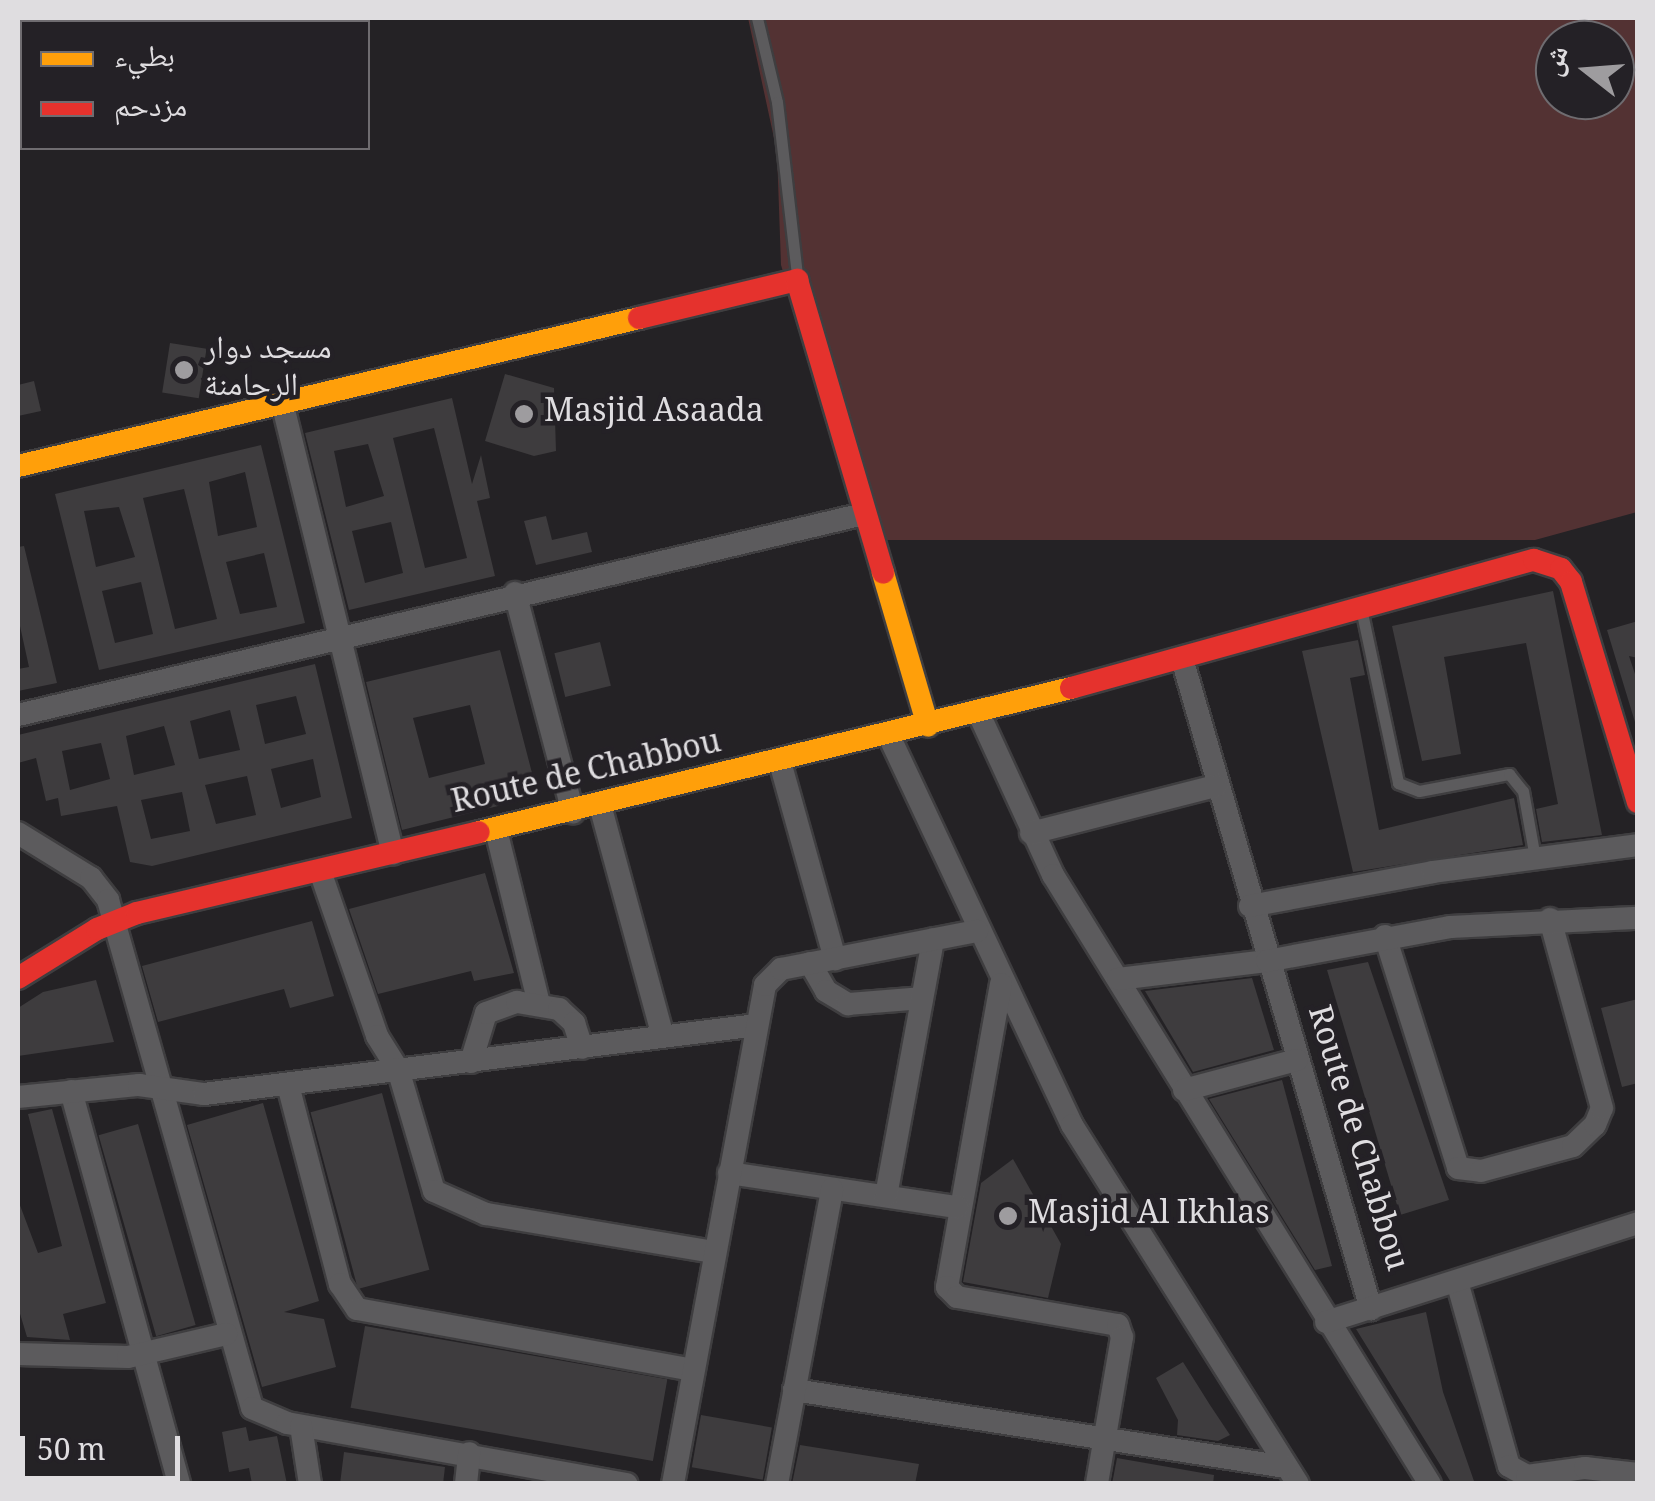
<!DOCTYPE html>
<html>
<head>
<meta charset="utf-8">
<style>
  body { margin:0 }
  #map { position:relative; width:1655px; height:1501px; overflow:hidden; background:#242225; font-family:Georgia,"Noto Naskh Arabic",serif }
  div>[style] { position:absolute }
  [style*='--x'] { left:calc(var(--x)*1px); top:calc(var(--y)*1px); width:calc(var(--w)*1px); rotate:calc(var(--a)*1deg) }
  .green>* { inset:0; background:#533233 }
  .building>* { inset:0; background:#3e3c3e; transform-origin:0 0 }
  .roads { filter:drop-shadow(2px 0 #3f3e40) drop-shadow(-2px 0 #3f3e40) drop-shadow(0 2px #3f3e40) drop-shadow(0 -2px #3f3e40) }
  .lane>* { height:11px; margin:-5.5px; padding:0 5.5px; transform-origin:5.5px; border-radius:5.5px; background:#5c5b5d }
  .street>* { height:22px; margin:-11px; padding:0 11px; transform-origin:11px; border-radius:11px; background:#5c5b5d }
  .slow>* { height:22px; margin:-11px; padding:0 11px; transform-origin:11px; border-radius:11px; background:#ff9f0a }
  .jam>* { height:22px; margin:-11px; padding:0 11px; transform-origin:11px; border-radius:11px; background:#e5322d }
  .dots>* { width:28px; height:28px; translate:-50% -50%; box-sizing:border-box; border:5px solid #242126; border-radius:50% }
  span { translate:-50% -50%; white-space:nowrap; text-align:center; line-height:1.15; -webkit-text-stroke:9px #242126; paint-order:stroke }
  .poi-label { font-size:32px; color:#dfdde0 }
  .left { translate:0 -50%; text-align:left }
  .street-label { font-size:32px; color:#dfdde0 }
  .frame { position:absolute; inset:0; border:20px solid #dfdde0; pointer-events:none }
  .legend { position:absolute; left:20px; top:20px; width:350px; height:130px; box-sizing:border-box; background:#242126; border:2px solid #6f6c70; margin:0; padding:12px 18px; list-style:none; font-size:30px; color:#dfdde0 }
  .legend li { display:flex; align-items:center; gap:20px; height:50px }
  .legend b { width:50px; border:2px solid #6f6c70 }
  .north { position:absolute; left:1535px; top:20px; width:100px; height:100px; box-sizing:border-box; background:#242126; border:2px solid #6f6c70; border-radius:50%; rotate:287deg; font-size:28px; font-weight:700; line-height:40px; text-align:center; color:#dfdde0 }
  .north::after { content:''; display:block; margin:auto; width:35px; height:45px; background:#9e9c9f; clip-path:polygon(50% 0,100% 100%,50% 72%,0 100%) }
  .scale { position:absolute; left:20px; top:1436px; width:160px; height:45px; box-sizing:border-box; border:5px solid #dfdde0; border-top:0; padding-left:12px; font-size:30px; line-height:35px; white-space:nowrap; color:#dfdde0; -webkit-text-stroke:8px #242126; paint-order:stroke }
</style>
</head>
<body>
<div id="map">
  <div class="green">
    <i style="clip-path:polygon(evenodd,748px 18px,1637px 18px,1637px 512px,1535px 540px,865px 540px,781px 265px,777px 152px,748px 18px,1555px 40px,1615px 40px,1615px 100px,1555px 100px,1555px 40px)"></i>
  </div>
  <div class="building">
    <i style="left:170px;top:343px;width:37px;height:50px;rotate:9deg"></i>
    <i style="clip-path:polygon(505px 374px,554px 388px,556px 451px,534px 456px,485px 441px)"></i>
    <i style="clip-path:polygon(34px 381px,41px 411px,18px 416px,18px 385px)"></i>
    <i style="clip-path:polygon(evenodd,452px 398px,472px 484px,481px 455px,490px 498px,477px 501px,495px 576px,349px 610px,305px 433px,452px 398px,434px 428px,467px 558px,425px 568px,393px 438px,434px 428px,452px 398px,368px 444px,384px 496px,346px 507px,334px 451px,368px 444px,452px 398px,391px 522px,403px 573px,365px 583px,352px 531px,391px 522px)"></i>
    <i style="clip-path:polygon(evenodd,261px 445px,305px 623px,99px 670px,55px 494px,261px 445px,245px 472px,257px 527px,218px 536px,209px 482px,245px 472px,261px 445px,184px 489px,217px 619px,175px 629px,143px 498px,184px 489px,261px 445px,119px 507px,135px 557px,96px 567px,84px 511px,119px 507px,261px 445px,264px 553px,277px 607px,240px 614px,226px 562px,264px 553px,261px 445px,141px 582px,153px 634px,115px 643px,102px 591px,141px 582px)"></i>
    <i style="clip-path:polygon(546px 516px,552px 540px,587px 532px,592px 552px,536px 565px,524px 521px)"></i>
    <i style="clip-path:polygon(24px 546px,57px 683px,18px 691px,18px 669px,29px 667px,18px 617px,18px 547px)"></i>
    <i style="clip-path:polygon(1553px 591px,1602px 835px,1542px 842px,1536px 809px,1558px 804px,1526px 643px,1444px 657px,1461px 754px,1422px 761px,1392px 626px)"></i>
    <i style="clip-path:polygon(1638px 621px,1638px 658px,1629px 656px,1638px 683px,1638px 732px,1607px 630px)"></i>
    <i style="clip-path:polygon(1358px 640px,1365px 675px,1350px 678px,1379px 830px,1514px 798px,1523px 845px,1353px 872px,1302px 651px)"></i>
    <i style="left:600px;top:642px;width:45px;height:47px;rotate:76deg"></i>
    <i style="clip-path:polygon(evenodd,500px 650px,538px 796px,402px 830px,366px 682px,500px 650px,470px 705px,485px 764px,429px 778px,413px 718px,470px 705px)"></i>
    <i style="clip-path:polygon(evenodd,315px 664px,352px 818px,152px 866px,130px 862px,117px 806px,61px 816px,58px 798px,46px 801px,36px 758px,18px 763px,18px 735px,315px 664px,296px 696px,306px 734px,265px 744px,256px 705px,296px 696px,315px 664px,230px 710px,240px 750px,199px 759px,190px 721px,230px 710px,315px 664px,164px 726px,175px 765px,134px 775px,126px 736px,164px 726px,315px 664px,101px 743px,110px 779px,70px 790px,62px 751px,101px 743px,315px 664px,313px 759px,321px 797px,281px 808px,271px 769px,313px 759px,315px 664px,247px 776px,256px 815px,216px 824px,205px 785px,247px 776px,315px 664px,182px 792px,190px 831px,151px 839px,141px 800px,182px 792px)"></i>
    <i style="clip-path:polygon(485px 873px,514px 973px,474px 981px,471px 971px,378px 994px,349px 909px)"></i>
    <i style="clip-path:polygon(312px 921px,334px 996px,290px 1008px,284px 989px,158px 1022px,142px 966px)"></i>
    <i style="clip-path:polygon(1368px 962px,1449px 1200px,1400px 1215px,1327px 970px)"></i>
    <i style="clip-path:polygon(1252px 978px,1274px 1050px,1193px 1072px,1145px 991px)"></i>
    <i style="clip-path:polygon(96px 980px,114px 1042px,18px 1056px,18px 1008px,43px 992px)"></i>
    <i style="clip-path:polygon(1638px 999px,1638px 1083px,1622px 1087px,1601px 1008px)"></i>
    <i style="clip-path:polygon(1282px 1080px,1332px 1266px,1315px 1270px,1209px 1099px)"></i>
    <i style="left:382px;top:1093px;width:183px;height:74px;rotate:75deg"></i>
    <i style="clip-path:polygon(263px 1103px,319px 1301px,284px 1312px,324px 1319px,336px 1367px,262px 1387px,187px 1125px)"></i>
    <i style="clip-path:polygon(52px 1109px,106px 1303px,63px 1314px,70px 1340px,27px 1337px,18px 1307px,18px 1200px,38px 1253px,62px 1246px,28px 1114px)"></i>
    <i style="left:138px;top:1124px;width:209px;height:41px;rotate:74deg"></i>
    <i style="clip-path:polygon(1013px 1159px,1061px 1244px,1048px 1298px,963px 1282px,981px 1183px)"></i>
    <i style="clip-path:polygon(1426px 1312px,1443px 1392px,1475px 1484px,1452px 1484px,1356px 1329px)"></i>
    <i style="left:365px;top:1326px;width:307px;height:83px;rotate:10deg"></i>
    <i style="clip-path:polygon(1183px 1362px,1210px 1405px,1230px 1435px,1218px 1441px,1177px 1435px,1178px 1420px,1156px 1378px)"></i>
    <i style="left:701px;top:1415px;width:72px;height:53px;rotate:10deg"></i>
    <i style="clip-path:polygon(246px 1427px,249px 1441px,277px 1436px,287px 1484px,252px 1484px,249px 1468px,229px 1472px,222px 1432px)"></i>
    <i style="clip-path:polygon(800px 1445px,919px 1464px,915px 1484px,792px 1484px)"></i>
    <i style="clip-path:polygon(344px 1452px,445px 1467px,443px 1484px,340px 1484px)"></i>
    <i style="clip-path:polygon(1117px 1458px,1214px 1475px,1213px 1484px,1112px 1484px)"></i>
  </div>
  <div class="roads">
    <div class="lane">
      <i style="--x:757;--y:18;--w:86;--a:76.6"></i>
      <i style="--x:777;--y:102;--w:174;--a:83.4"></i>
      <i style="--x:1362;--y:613;--w:174;--a:78"></i>
      <i style="--x:1398;--y:783;--w:22;--a:21"></i>
      <i style="--x:1419;--y:791;--w:92;--a:-10.7"></i>
      <i style="--x:1509;--y:774;--w:22;--a:51"></i>
      <i style="--x:1523;--y:791;--w:68;--a:79.8"></i>
    </div>
    <div class="street">
      <i style="--x:282;--y:402;--w:465;--a:76.2"></i>
      <i style="--x:515;--y:593;--w:227;--a:75.2"></i>
      <i style="--x:1183;--y:662;--w:674;--a:73.8"></i>
      <i style="--x:979;--y:714;--w:177;--a:65.3"></i>
      <i style="--x:1053;--y:875;--w:716;--a:58.24"></i>
      <i style="--x:18;--y:715;--w:870;--a:-13.37"></i>
      <i style="--x:889;--y:736;--w:430;--a:64.8"></i>
      <i style="--x:1072;--y:1125;--w:424;--a:57.8"></i>
      <i style="--x:780;--y:762;--w:205;--a:74.4"></i>
      <i style="--x:600;--y:805;--w:240;--a:74.8"></i>
      <i style="--x:496;--y:830;--w:175;--a:76.1"></i>
      <i style="--x:18;--y:833;--w:86;--a:31.7"></i>
      <i style="--x:91;--y:878;--w:28;--a:52"></i>
      <i style="--x:108;--y:900;--w:528;--a:74.17"></i>
      <i style="--x:252;--y:1408;--w:38;--a:23"></i>
      <i style="--x:287;--y:1423;--w:345;--a:10.2"></i>
      <i style="--x:1031;--y:833;--w:191;--a:-14.3"></i>
      <i style="--x:320;--y:871;--w:175;--a:70.9"></i>
      <i style="--x:377;--y:1036;--w:39;--a:58"></i>
      <i style="--x:398;--y:1069;--w:127;--a:73.6"></i>
      <i style="--x:434;--y:1191;--w:57;--a:23.9"></i>
      <i style="--x:486;--y:1214;--w:231;--a:9.5"></i>
      <i style="--x:1250;--y:906;--w:186;--a:-10.5"></i>
      <i style="--x:1433;--y:872;--w:207;--a:-7.5"></i>
      <i style="--x:1385;--y:936;--w:243;--a:72.5"></i>
      <i style="--x:1458;--y:1168;--w:23;--a:7"></i>
      <i style="--x:1481;--y:1171;--w:95;--a:-15.2"></i>
      <i style="--x:1573;--y:1146;--w:30;--a:-44"></i>
      <i style="--x:1595;--y:1125;--w:18;--a:-68"></i>
      <i style="--x:1602;--y:1108;--w:196;--a:-105.4"></i>
      <i style="--x:810;--y:963;--w:32;--a:60"></i>
      <i style="--x:826;--y:991;--w:26;--a:31"></i>
      <i style="--x:848;--y:1004;--w:74;--a:-4.6"></i>
      <i style="--x:1118;--y:979;--w:150;--a:-6.9"></i>
      <i style="--x:1267;--y:961;--w:187;--a:-10.5"></i>
      <i style="--x:1451;--y:927;--w:187;--a:-2.8"></i>
      <i style="--x:1001;--y:984;--w:308;--a:100.1"></i>
      <i style="--x:947;--y:1287;--w:14;--a:45"></i>
      <i style="--x:957;--y:1297;--w:163;--a:9.9"></i>
      <i style="--x:1118;--y:1325;--w:13;--a:72"></i>
      <i style="--x:1122;--y:1337;--w:149;--a:99.7"></i>
      <i style="--x:471;--y:1062;--w:51;--a:-73"></i>
      <i style="--x:486;--y:1013;--w:33;--a:-20"></i>
      <i style="--x:517;--y:1002;--w:43;--a:9.5"></i>
      <i style="--x:559;--y:1009;--w:21;--a:43"></i>
      <i style="--x:574;--y:1023;--w:26;--a:72"></i>
      <i style="--x:288;--y:1085;--w:206;--a:75.4"></i>
      <i style="--x:340;--y:1284;--w:30;--a:56"></i>
      <i style="--x:357;--y:1309;--w:341;--a:10.3"></i>
      <i style="--x:1184;--y:1090;--w:117;--a:-14.9"></i>
      <i style="--x:71;--y:1091;--w:408;--a:74.6"></i>
      <i style="--x:18;--y:1097;--w:122;--a:-5.7"></i>
      <i style="--x:139;--y:1085;--w:66;--a:7.9"></i>
      <i style="--x:204;--y:1094;--w:557;--a:-7.11"></i>
      <i style="--x:729;--y:1173;--w:231;--a:8.5"></i>
      <i style="--x:886;--y:1196;--w:261;--a:-79.6"></i>
      <i style="--x:1458;--y:1285;--w:188;--a:74.3"></i>
      <i style="--x:1509;--y:1466;--w:21;--a:29"></i>
      <i style="--x:1527;--y:1476;--w:59;--a:-7.9"></i>
      <i style="--x:1585;--y:1468;--w:53;--a:6.5"></i>
      <i style="--x:1326;--y:1322;--w:327;--a:-17.6"></i>
      <i style="--x:18;--y:1354;--w:110;--a:1.6"></i>
      <i style="--x:128;--y:1357;--w:101;--a:-13.2"></i>
      <i style="--x:794;--y:1390;--w:498;--a:8.9"></i>
      <i style="--x:301;--y:1426;--w:59;--a:81.2"></i>
      <i style="--x:466;--y:1484;--w:31;--a:-84"></i>
      <i style="--x:673;--y:1484;--w:507;--a:-79.55"></i>
      <i style="--x:765;--y:985;--w:23;--a:-45"></i>
      <i style="--x:781;--y:969;--w:200;--a:-11"></i>
      <i style="--x:777;--y:1484;--w:300;--a:-79.4"></i>
    </div>
    <div class="slow">
      <i style="--x:18;--y:466;--w:638;--a:-13.4"></i>
      <i style="--x:883;--y:573;--w:159;--a:73.6"></i>
      <i style="--x:479;--y:832;--w:609;--a:-13.67"></i>
    </div>
    <div class="jam">
      <i style="--x:639;--y:318;--w:163;--a:-13.5"></i>
      <i style="--x:797;--y:280;--w:305;--a:73.6"></i>
      <i style="--x:1071;--y:688;--w:480;--a:-15.5"></i>
      <i style="--x:1534;--y:560;--w:28;--a:18"></i>
      <i style="--x:1561;--y:569;--w:16;--a:52"></i>
      <i style="--x:1571;--y:582;--w:230;--a:73.1"></i>
      <i style="--x:18;--y:978;--w:93;--a:-31.8"></i>
      <i style="--x:97;--y:929;--w:43;--a:-21.8"></i>
      <i style="--x:137;--y:913;--w:351;--a:-13.3"></i>
    </div>
  </div>
  <div class="dots">
    <i style="left:184px;top:370px;background:#9e9c9f"></i>
    <i style="left:524px;top:414px;background:#9e9c9f"></i>
    <i style="left:1008px;top:1216px;background:#9e9c9f"></i>
  </div>
  <div class="poi-label">
    <span class="left" style="left:204px;top:370px">مسجد دوار<br>الرحامنة</span>
    <span class="left" style="left:544px;top:414px">Masjid Asaada</span>
    <span class="left" style="left:1028px;top:1216px">Masjid Al Ikhlas</span>
  </div>
  <div class="street-label">
    <span style="left:587px;top:775px;rotate:-13deg">Route de Chabbou</span>
    <span style="left:1355px;top:1139px;rotate:73deg">Route de Chabbou</span>
  </div>
  <div class="frame"></div>
  <ul class="legend">
  <li><b style="height:12px;background:#ff9f0a"></b>بطيء</li>
  <li><b style="height:12px;background:#e5322d"></b>مزدحم</li>
  </ul>
  <div class="north">ش</div>
  <div class="scale">50 m</div>
</div>
</body>
</html>
